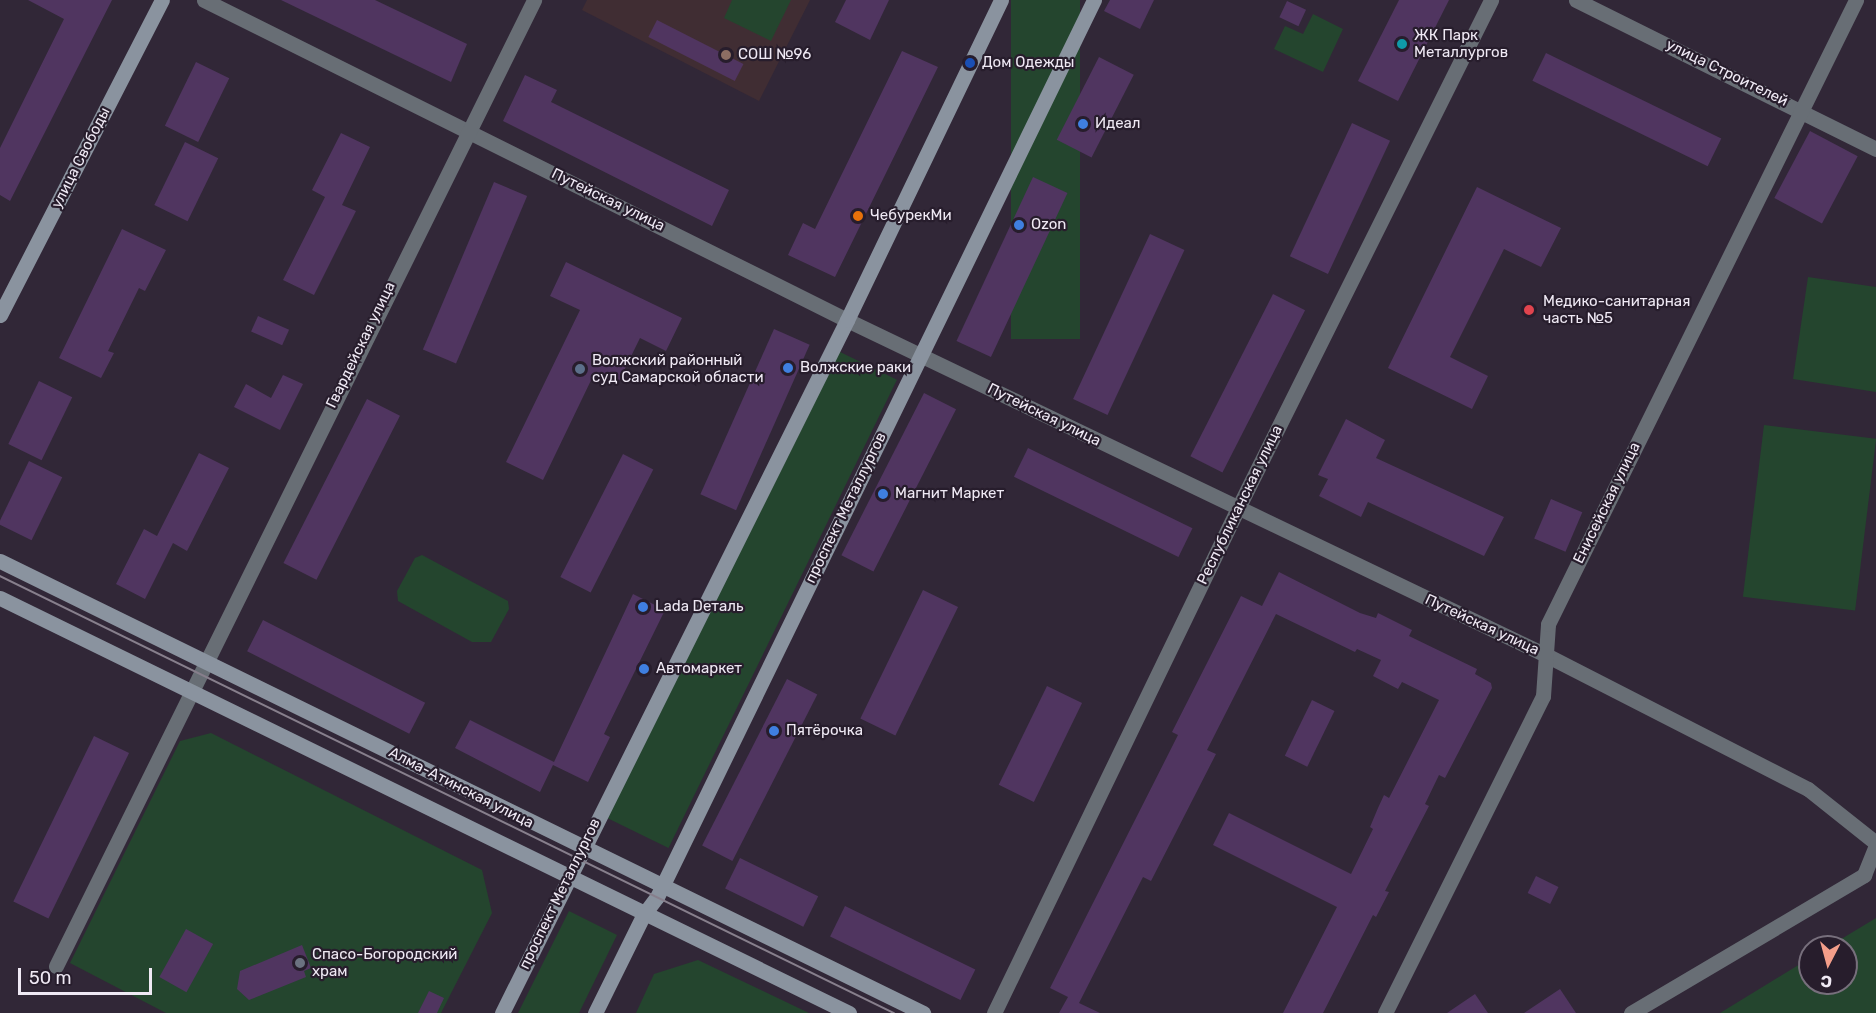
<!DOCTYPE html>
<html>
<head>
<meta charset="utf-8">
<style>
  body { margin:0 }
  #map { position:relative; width:1876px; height:1013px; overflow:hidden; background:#312737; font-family:Rubik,sans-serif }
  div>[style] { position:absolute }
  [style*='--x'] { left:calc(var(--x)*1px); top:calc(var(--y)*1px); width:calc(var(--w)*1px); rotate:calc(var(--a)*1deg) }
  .education>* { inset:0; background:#402d33 }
  .green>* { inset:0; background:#24452e; transform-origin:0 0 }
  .building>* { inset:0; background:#503560; transform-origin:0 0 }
  .street>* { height:15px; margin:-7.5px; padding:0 7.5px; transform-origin:7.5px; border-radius:7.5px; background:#686e75 }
  .secondary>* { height:15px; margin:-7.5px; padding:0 7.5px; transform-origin:7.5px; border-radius:7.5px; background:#8a939f }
  .tram>* { height:1.5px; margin:-0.75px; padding:0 0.75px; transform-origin:0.75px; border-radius:0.75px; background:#877f8c }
  .dots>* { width:16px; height:16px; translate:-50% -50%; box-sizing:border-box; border:3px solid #271d2c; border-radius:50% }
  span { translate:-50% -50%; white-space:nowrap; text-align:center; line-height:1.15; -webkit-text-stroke:4.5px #271d2c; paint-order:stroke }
  .poi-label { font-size:15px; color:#efe9f4 }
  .left { translate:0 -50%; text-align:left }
  .street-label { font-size:15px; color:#efe9f4 }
  .north { position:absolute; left:1798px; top:935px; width:60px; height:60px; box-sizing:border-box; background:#271d2c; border:2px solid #776f7c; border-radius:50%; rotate:186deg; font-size:16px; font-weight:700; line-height:24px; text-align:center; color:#efe9f4 }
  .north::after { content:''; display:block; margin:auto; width:21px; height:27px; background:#f49e8a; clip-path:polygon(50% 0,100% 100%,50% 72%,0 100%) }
  .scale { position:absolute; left:18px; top:968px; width:134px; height:27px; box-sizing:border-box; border:3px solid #efe9f4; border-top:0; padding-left:8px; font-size:18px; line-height:21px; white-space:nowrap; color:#efe9f4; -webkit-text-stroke:4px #271d2c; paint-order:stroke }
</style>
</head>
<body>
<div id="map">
  <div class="education">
    <i style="clip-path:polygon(587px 0,810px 0,759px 101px,582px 10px)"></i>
  </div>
  <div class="green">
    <i style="clip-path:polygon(732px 0,791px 0,771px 41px,724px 18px)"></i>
    <i style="left:1011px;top:0;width:69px;height:339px"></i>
    <i style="clip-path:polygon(1313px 14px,1343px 29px,1323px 72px,1274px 49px,1285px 26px,1303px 34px)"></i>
    <i style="clip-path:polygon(1808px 277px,1876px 287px,1876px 392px,1793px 379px)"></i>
    <i style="left:834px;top:349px;width:70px;height:521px;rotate:26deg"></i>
    <i style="left:1764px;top:425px;width:113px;height:173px;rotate:7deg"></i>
    <i style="clip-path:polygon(422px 555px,508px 601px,509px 609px,491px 642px,472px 642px,398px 601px,397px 591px,415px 558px)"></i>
    <i style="clip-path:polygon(211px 733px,482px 870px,492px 913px,441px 1013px,166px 1013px,70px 963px,180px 741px)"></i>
    <i style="clip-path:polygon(569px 911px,617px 935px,579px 1013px,518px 1013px)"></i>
    <i style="clip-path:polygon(1876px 918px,1876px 1013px,1720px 1013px,1810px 958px,1810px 983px,1846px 983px,1846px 947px,1828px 947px)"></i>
    <i style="clip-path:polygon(698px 960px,809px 1013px,636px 1013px,654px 974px)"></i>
  </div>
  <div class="building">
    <i style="clip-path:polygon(28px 0,112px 0,10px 201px,0 195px,0 148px,64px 19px)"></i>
    <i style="clip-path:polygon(281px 0,375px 0,467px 44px,451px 82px)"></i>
    <i style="clip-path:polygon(846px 0,889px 0,870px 40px,835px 22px)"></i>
    <i style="clip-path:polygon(1110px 0,1154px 0,1140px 29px,1104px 11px)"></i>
    <i style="clip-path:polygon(1399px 0,1449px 0,1398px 101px,1358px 81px)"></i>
    <i style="left:1287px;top:1px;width:21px;height:18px;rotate:25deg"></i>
    <i style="left:657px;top:20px;width:97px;height:19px;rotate:27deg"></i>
    <i style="clip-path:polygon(902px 51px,938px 67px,835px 277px,788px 255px,803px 223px,815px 229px)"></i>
    <i style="left:1546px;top:53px;width:195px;height:31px;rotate:26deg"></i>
    <i style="left:1099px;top:57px;width:39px;height:93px;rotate:27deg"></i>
    <i style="left:196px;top:62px;width:37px;height:71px;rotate:26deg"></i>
    <i style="clip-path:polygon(525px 75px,557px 90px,551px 102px,729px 190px,712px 226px,503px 121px)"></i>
    <i style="left:1352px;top:123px;width:42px;height:147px;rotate:25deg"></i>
    <i style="left:1810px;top:131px;width:54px;height:76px;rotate:28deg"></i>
    <i style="clip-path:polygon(341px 133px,370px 147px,342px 205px,356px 211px,314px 295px,283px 280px,325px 197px,312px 190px)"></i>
    <i style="left:185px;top:142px;width:37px;height:70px;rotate:26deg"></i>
    <i style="left:1033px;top:177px;width:38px;height:181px;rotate:25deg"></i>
    <i style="left:494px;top:182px;width:36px;height:182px;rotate:23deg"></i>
    <i style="clip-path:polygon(1477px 187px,1561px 228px,1541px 267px,1504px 249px,1450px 357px,1488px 376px,1472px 409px,1388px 368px)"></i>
    <i style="clip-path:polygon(122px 229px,166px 250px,145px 291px,139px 288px,108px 351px,114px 353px,101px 378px,59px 358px)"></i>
    <i style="left:1150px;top:234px;width:38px;height:182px;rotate:25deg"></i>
    <i style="clip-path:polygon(566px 262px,682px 318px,666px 351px,640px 338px,618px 383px,595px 372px,543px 480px,506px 462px,580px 310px,550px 296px)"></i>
    <i style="left:1273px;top:294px;width:36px;height:182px;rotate:27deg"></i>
    <i style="left:258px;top:316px;width:34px;height:17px;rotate:24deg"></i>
    <i style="left:774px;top:329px;width:39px;height:181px;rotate:24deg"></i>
    <i style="clip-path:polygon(283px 375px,303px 384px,280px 430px,234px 407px,246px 384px,271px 398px)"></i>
    <i style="left:39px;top:381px;width:37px;height:70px;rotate:26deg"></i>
    <i style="left:924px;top:393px;width:36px;height:182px;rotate:27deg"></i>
    <i style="left:367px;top:399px;width:37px;height:184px;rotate:27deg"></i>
    <i style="clip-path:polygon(1346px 419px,1385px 440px,1376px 458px,1504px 517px,1484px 556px,1368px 502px,1361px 517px,1319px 496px,1328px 479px,1318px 475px)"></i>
    <i style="left:1028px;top:448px;width:183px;height:32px;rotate:26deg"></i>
    <i style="clip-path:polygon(199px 453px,229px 468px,187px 551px,173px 543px,145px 599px,116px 584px,144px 529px,157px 536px)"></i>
    <i style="left:623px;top:454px;width:34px;height:138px;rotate:27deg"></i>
    <i style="left:29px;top:461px;width:37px;height:70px;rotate:26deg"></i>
    <i style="left:1551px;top:499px;width:34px;height:43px;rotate:23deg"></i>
    <i style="clip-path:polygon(1279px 572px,1360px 613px,1376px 618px,1378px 613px,1412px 630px,1409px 636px,1477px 669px,1475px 674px,1491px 683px,1492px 688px,1445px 778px,1439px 775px,1425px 804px,1429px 806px,1385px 891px,1389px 892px,1376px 917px,1373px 915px,1323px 1013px,1283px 1013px,1337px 907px,1213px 845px,1229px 813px,1351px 874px,1373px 829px,1370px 827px,1378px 808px,1384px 795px,1389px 798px,1439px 700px,1402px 682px,1398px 689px,1373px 676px,1381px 660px,1357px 649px,1355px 652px,1276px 614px,1207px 750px,1216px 754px,1151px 881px,1143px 877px,1079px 1003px,1100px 1013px,1059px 1013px,1068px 997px,1050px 988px,1178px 735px,1172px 732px,1241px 596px,1262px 606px)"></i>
    <i style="left:923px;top:590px;width:39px;height:143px;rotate:26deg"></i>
    <i style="clip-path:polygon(633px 594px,665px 610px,604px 734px,610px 737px,588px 782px,553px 765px,540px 792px,455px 748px,470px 720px,554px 762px)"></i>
    <i style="left:263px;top:620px;width:182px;height:35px;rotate:27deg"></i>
    <i style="left:787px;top:679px;width:34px;height:187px;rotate:27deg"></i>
    <i style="left:1047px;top:686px;width:39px;height:110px;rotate:26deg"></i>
    <i style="left:1312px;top:700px;width:25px;height:62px;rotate:26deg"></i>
    <i style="left:94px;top:736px;width:39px;height:184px;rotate:26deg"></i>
    <i style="left:740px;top:858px;width:87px;height:34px;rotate:26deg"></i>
    <i style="left:1536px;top:876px;width:25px;height:19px;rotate:26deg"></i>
    <i style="left:845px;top:906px;width:145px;height:34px;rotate:26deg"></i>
    <i style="left:186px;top:929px;width:31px;height:55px;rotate:29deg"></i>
    <i style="clip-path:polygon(302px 945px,311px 968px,304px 971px,306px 977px,249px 1000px,237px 989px,240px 971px)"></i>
    <i style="clip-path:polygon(1560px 989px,1576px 1013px,1524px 1013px)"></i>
    <i style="clip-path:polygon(429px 991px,444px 998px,437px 1013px,418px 1013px)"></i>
    <i style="clip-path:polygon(1475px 994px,1488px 1013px,1447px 1013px)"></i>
  </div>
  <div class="street">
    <i style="--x:204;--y:0;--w:718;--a:26.46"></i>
    <i style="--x:847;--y:320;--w:775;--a:25.61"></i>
    <i style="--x:1546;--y:655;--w:294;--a:27.1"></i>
    <i style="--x:1808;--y:789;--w:87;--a:38.5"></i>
    <i style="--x:1576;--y:0;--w:335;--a:26.4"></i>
    <i style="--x:56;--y:966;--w:1078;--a:-63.67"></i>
    <i style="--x:994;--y:1013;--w:559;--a:-64.21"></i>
    <i style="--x:1237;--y:510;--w:570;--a:-63.52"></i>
    <i style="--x:1385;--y:1013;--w:354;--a:-63.5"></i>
    <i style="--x:1543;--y:696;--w:72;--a:-86"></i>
    <i style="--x:1548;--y:624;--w:696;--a:-63.73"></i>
    <i style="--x:1631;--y:1013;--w:271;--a:-30.6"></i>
    <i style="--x:1864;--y:875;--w:32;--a:-68"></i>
  </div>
  <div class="secondary">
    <i style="--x:0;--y:315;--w:354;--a:-62.8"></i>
    <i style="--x:0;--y:561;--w:1028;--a:26.09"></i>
    <i style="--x:0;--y:598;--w:945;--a:26.05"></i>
    <i style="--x:502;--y:1013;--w:774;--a:-63.53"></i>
    <i style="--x:847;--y:320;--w:355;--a:-64.3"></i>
    <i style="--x:595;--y:1013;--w:110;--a:-63.7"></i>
    <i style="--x:644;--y:914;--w:21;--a:-53"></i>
    <i style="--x:657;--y:897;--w:998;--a:-64.03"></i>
  </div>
  <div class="tram">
    <i style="--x:0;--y:576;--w:995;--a:26.05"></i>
  </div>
  <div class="dots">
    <i style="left:1402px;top:44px;background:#0f9aa8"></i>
    <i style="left:726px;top:55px;background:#8d6e63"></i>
    <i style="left:970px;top:63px;background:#1a4fb4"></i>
    <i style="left:1083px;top:124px;background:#3f7fe0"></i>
    <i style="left:858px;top:216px;background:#e8710a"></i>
    <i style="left:1019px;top:225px;background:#3f7fe0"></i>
    <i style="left:1529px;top:310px;background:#e0444e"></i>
    <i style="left:788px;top:368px;background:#3f7fe0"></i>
    <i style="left:580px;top:369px;background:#5c6f8a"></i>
    <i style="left:883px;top:494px;background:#3f7fe0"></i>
    <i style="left:643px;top:607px;background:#3f7fe0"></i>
    <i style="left:644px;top:669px;background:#3f7fe0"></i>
    <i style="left:774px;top:731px;background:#3f7fe0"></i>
    <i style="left:300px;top:963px;background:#6b7280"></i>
  </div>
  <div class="poi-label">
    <span class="left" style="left:1414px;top:44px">ЖК Парк<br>Металлургов</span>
    <span class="left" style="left:738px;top:55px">СОШ №96</span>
    <span class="left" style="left:982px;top:63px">Дом Одежды</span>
    <span class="left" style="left:1095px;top:124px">Идеал</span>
    <span class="left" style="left:870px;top:216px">ЧебурекМи</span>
    <span class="left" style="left:1031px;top:225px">Ozon</span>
    <span class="left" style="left:1543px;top:310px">Медико-санитарная<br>часть №5</span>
    <span class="left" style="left:592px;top:369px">Волжский районный<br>суд Самарской области</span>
    <span class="left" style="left:800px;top:368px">Волжские раки</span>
    <span class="left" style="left:895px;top:494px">Магнит Маркет</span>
    <span class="left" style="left:655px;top:607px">Lada Dеталь</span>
    <span class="left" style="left:656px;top:669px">Автомаркет</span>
    <span class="left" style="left:786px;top:731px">Пятёрочка</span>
    <span class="left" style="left:312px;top:963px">Спасо-Богородский<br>храм</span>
  </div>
  <div class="street-label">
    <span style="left:1727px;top:73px;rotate:26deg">улица Строителей</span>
    <span style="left:81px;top:158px;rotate:-63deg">улица Свободы</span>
    <span style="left:608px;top:200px;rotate:26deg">Путейская улица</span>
    <span style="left:361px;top:345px;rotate:-64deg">Гвардейская улица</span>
    <span style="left:1044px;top:415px;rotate:26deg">Путейская улица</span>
    <span style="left:1607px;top:503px;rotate:-64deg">Енисейская улица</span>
    <span style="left:1240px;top:505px;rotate:-64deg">Республиканская улица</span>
    <span style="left:846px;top:508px;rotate:-64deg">проспект Металлургов</span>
    <span style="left:1482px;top:625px;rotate:25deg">Путейская улица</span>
    <span style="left:461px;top:788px;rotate:27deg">Алма-Атинская улица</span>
    <span style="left:560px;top:894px;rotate:-64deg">проспект Металлургов</span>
  </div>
  <div class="north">С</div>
  <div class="scale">50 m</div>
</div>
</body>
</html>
